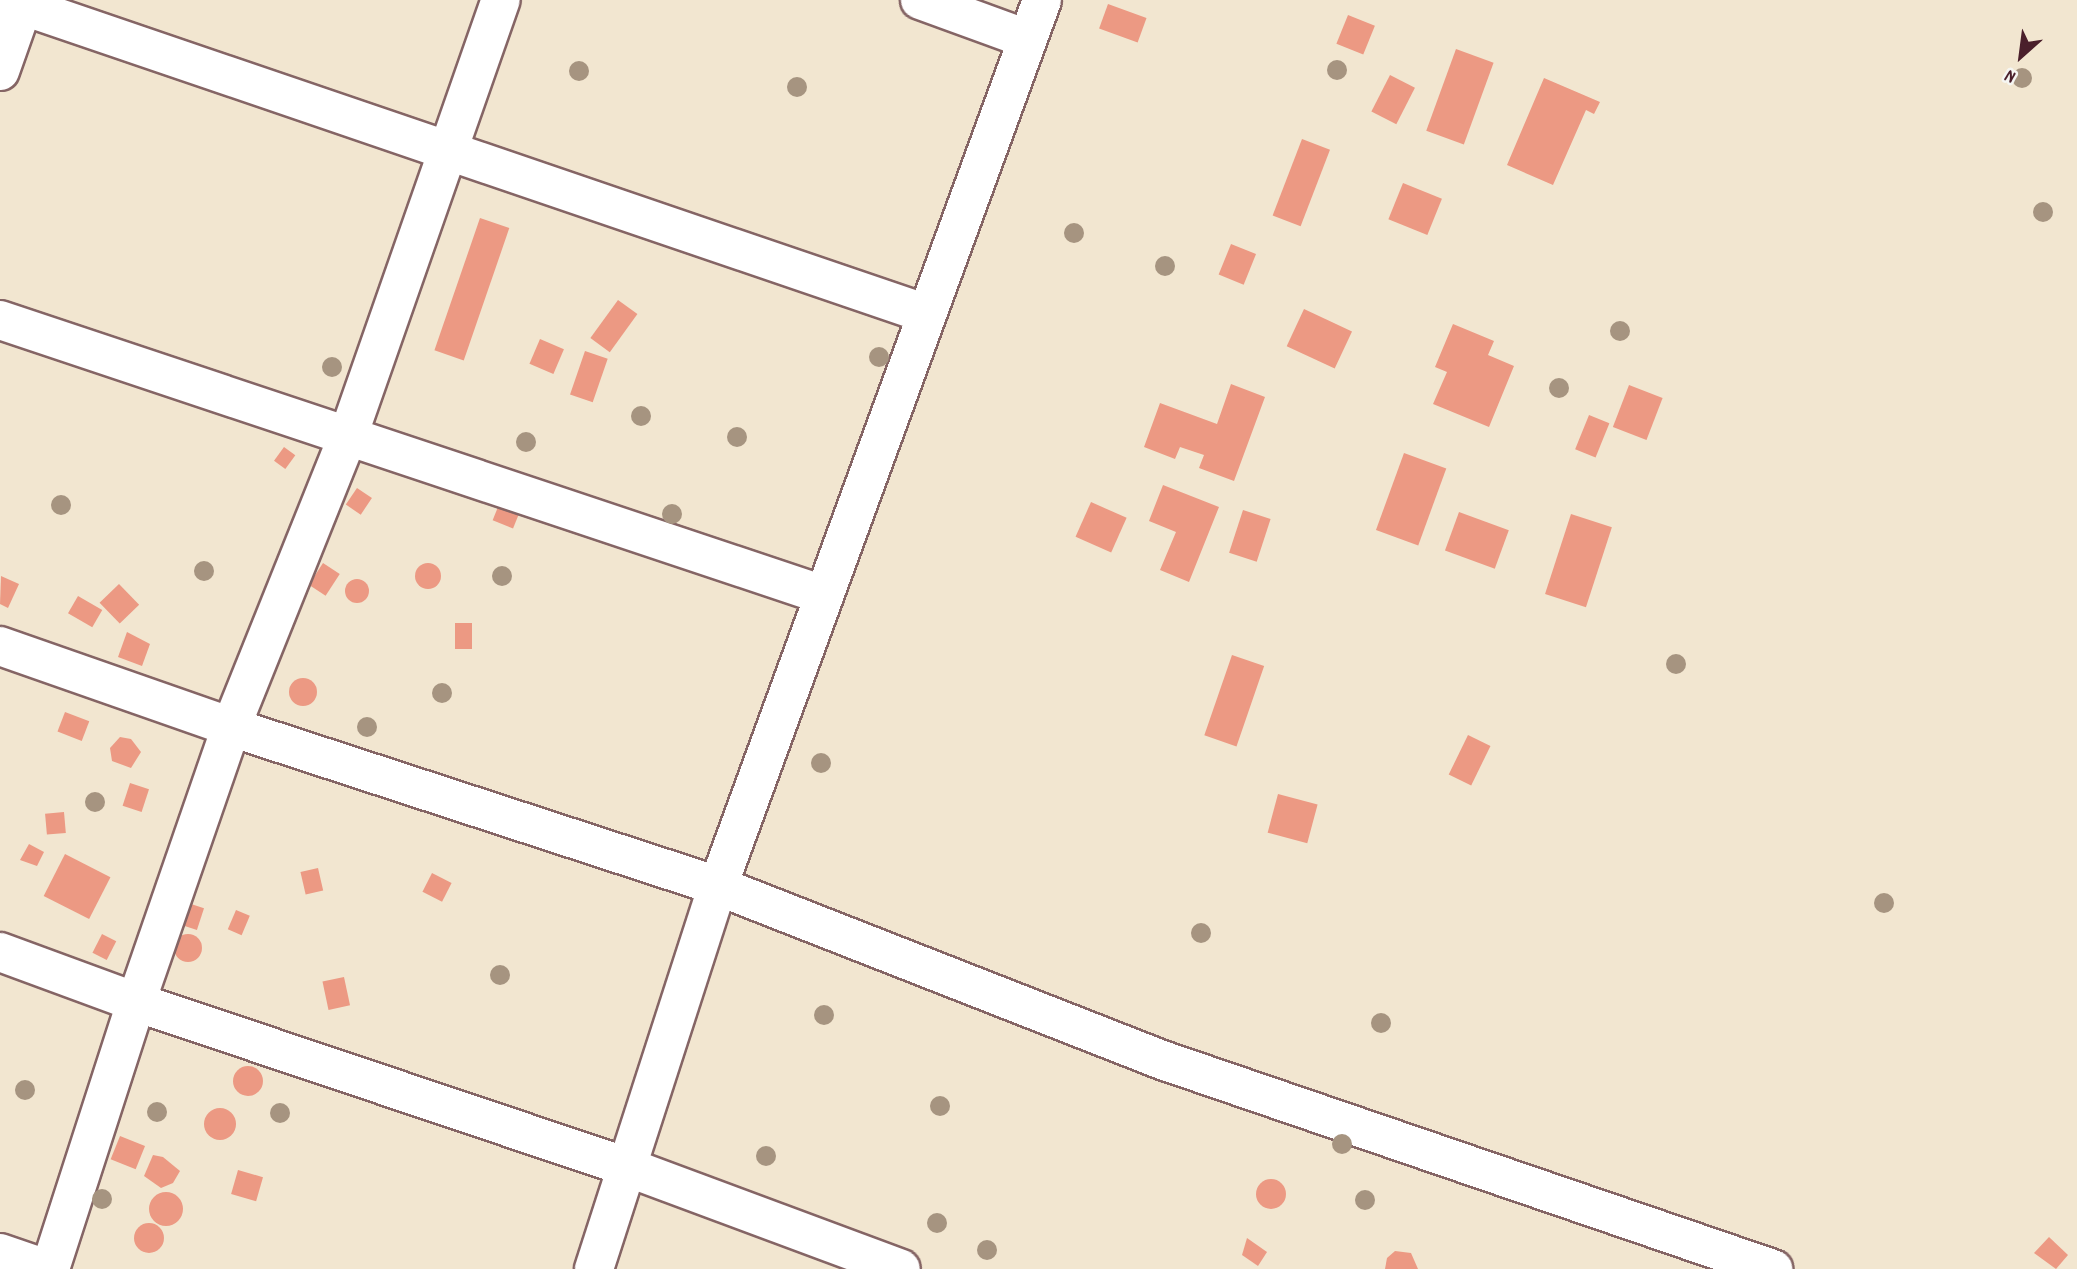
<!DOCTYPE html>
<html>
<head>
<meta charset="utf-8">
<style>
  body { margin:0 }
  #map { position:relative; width:2077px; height:1269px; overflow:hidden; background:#f2e6d0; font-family:Dekko,sans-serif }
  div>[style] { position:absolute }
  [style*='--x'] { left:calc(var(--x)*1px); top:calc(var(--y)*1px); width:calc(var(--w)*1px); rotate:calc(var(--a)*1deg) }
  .building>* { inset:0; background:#ec9983; transform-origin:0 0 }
  .round { border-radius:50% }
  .roads { filter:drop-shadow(2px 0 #856565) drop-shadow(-2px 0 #856565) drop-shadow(0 2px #856565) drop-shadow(0 -2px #856565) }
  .minor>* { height:38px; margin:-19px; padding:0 19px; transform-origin:19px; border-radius:19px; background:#fff }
  .trees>* { width:20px; height:20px; margin:-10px; border-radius:50%; background:#a69480 }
  span { translate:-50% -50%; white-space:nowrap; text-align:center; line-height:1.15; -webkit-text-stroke:5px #f6f6f2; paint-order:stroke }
  .north { position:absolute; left:1986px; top:21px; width:70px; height:70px; -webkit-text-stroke:5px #f6f6f2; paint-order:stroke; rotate:208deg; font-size:19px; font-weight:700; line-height:28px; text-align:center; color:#4a1f2b }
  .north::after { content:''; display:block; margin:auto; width:24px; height:32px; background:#4a1f2b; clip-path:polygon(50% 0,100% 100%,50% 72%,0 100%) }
</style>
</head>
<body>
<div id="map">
  <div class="building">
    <i style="left:1108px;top:4px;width:41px;height:26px;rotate:20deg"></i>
    <i style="left:1348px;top:15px;width:29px;height:31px;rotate:22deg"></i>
    <i style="left:1456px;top:49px;width:40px;height:87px;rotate:20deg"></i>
    <i style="left:1390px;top:75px;width:28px;height:41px;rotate:27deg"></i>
    <i style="clip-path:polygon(1544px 78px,1600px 102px,1594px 114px,1586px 110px,1553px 185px,1507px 165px)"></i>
    <i style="left:1302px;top:139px;width:30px;height:82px;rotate:21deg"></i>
    <i style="left:1403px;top:183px;width:42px;height:39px;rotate:22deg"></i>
    <i style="left:480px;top:218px;width:31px;height:140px;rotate:19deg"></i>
    <i style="left:1231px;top:244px;width:27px;height:33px;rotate:22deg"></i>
    <i style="left:618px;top:300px;width:24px;height:47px;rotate:36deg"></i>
    <i style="left:1304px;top:309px;width:53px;height:41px;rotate:25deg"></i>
    <i style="clip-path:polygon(1453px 324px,1494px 341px,1488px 355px,1514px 366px,1489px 427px,1433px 404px,1447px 372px,1435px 367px)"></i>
    <i style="left:540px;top:339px;width:26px;height:27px;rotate:23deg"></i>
    <i style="left:585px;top:351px;width:24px;height:46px;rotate:19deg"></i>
    <i style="clip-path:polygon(1231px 384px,1265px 397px,1234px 481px,1199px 468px,1204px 455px,1180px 447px,1175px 459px,1144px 447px,1160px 403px,1217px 424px)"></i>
    <i style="left:1629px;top:385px;width:36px;height:45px;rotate:21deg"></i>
    <i style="left:1589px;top:415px;width:22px;height:37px;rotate:22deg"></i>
    <i style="left:284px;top:447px;width:14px;height:17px;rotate:36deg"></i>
    <i style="left:1404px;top:453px;width:45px;height:82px;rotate:20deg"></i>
    <i style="clip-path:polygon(1163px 485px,1219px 507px,1189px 582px,1160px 570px,1176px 532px,1149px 521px)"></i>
    <i style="left:357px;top:488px;width:18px;height:20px;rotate:34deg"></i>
    <i style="left:502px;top:497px;width:22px;height:25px;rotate:22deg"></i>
    <i style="left:1091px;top:502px;width:39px;height:38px;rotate:24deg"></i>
    <i style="left:1243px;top:510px;width:29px;height:45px;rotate:18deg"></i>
    <i style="left:1459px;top:512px;width:53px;height:41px;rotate:20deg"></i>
    <i style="left:1571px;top:514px;width:43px;height:84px;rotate:18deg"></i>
    <i style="left:323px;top:563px;width:20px;height:26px;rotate:33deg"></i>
    <i class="round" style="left:415px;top:563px;width:26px;height:26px"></i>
    <i style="clip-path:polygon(1px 576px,19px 584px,8px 608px,0 604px)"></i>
    <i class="round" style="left:345px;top:579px;width:24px;height:24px"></i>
    <i style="left:119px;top:584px;width:29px;height:27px;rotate:46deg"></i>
    <i style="left:78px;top:596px;width:28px;height:20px;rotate:30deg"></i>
    <i style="left:455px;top:623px;width:17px;height:26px"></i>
    <i style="clip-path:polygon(127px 632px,150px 644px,142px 666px,118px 657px)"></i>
    <i style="left:1232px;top:655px;width:34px;height:85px;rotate:19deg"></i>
    <i class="round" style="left:289px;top:678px;width:28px;height:28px"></i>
    <i style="left:65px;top:712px;width:26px;height:21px;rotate:21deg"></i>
    <i style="left:1468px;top:735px;width:25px;height:44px;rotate:26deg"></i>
    <i style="clip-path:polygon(120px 737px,131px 739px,141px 752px,131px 768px,112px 761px,110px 748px)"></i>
    <i style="left:130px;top:783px;width:20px;height:24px;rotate:18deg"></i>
    <i style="left:1278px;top:794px;width:41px;height:40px;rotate:15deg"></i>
    <i style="left:64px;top:812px;width:21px;height:19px;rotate:85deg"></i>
    <i style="clip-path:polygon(29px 844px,44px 852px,37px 866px,20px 860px)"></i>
    <i style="left:65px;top:854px;width:51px;height:47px;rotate:27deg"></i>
    <i style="left:318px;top:868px;width:23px;height:18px;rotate:77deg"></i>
    <i style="left:432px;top:873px;width:22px;height:21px;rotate:27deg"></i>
    <i style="left:185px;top:902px;width:20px;height:23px;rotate:18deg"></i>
    <i style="left:236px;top:910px;width:15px;height:21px;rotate:23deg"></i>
    <i style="left:102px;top:934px;width:16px;height:21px;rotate:27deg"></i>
    <i class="round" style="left:174px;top:934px;width:28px;height:28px"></i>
    <i style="left:344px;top:977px;width:29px;height:22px;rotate:78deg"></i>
    <i class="round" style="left:233px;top:1066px;width:30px;height:30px"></i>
    <i class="round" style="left:204px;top:1108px;width:32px;height:32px"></i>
    <i style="left:120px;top:1136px;width:27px;height:25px;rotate:22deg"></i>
    <i style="clip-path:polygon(153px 1155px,163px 1157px,180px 1171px,173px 1183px,161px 1188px,144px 1176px)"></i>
    <i style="left:238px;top:1170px;width:26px;height:25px;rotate:16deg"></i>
    <i class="round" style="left:1256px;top:1179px;width:30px;height:30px"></i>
    <i class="round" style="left:149px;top:1192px;width:34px;height:34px"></i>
    <i class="round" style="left:134px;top:1223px;width:30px;height:30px"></i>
    <i style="clip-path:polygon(2049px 1237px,2068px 1255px,2056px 1269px,2034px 1253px)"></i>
    <i style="clip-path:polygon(1247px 1238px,1267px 1252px,1258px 1266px,1242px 1255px)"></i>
    <i style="clip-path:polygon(1395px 1251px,1411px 1253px,1418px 1269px,1385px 1269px,1387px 1258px)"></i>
  </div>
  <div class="roads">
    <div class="minor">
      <i style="--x:6;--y:0;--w:973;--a:18.83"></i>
      <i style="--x:920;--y:0;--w:114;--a:20"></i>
      <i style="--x:0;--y:71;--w:75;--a:-70.6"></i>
      <i style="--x:0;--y:320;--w:869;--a:18.46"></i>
      <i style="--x:0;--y:646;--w:245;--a:19.3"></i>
      <i style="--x:231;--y:727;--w:512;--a:18.08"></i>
      <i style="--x:718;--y:886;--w:480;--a:21.4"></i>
      <i style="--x:1165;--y:1061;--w:643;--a:18.89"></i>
      <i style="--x:0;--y:952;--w:145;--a:20.2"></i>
      <i style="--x:136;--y:1002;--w:518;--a:18.57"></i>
      <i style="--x:627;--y:1167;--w:292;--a:20.4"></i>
      <i style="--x:0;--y:1253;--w:50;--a:18.8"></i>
      <i style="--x:50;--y:1269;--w:281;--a:-72.1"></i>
      <i style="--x:136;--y:1002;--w:291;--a:-70.9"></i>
      <i style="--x:231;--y:727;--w:314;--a:-68.1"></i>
      <i style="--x:348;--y:436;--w:462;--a:-70.7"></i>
      <i style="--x:594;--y:1269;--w:403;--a:-72.1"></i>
      <i style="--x:718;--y:886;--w:943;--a:-69.91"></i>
    </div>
  </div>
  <div class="trees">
    <i style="left:1337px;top:70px"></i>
    <i style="left:579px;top:71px"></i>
    <i style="left:2022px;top:78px"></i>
    <i style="left:797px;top:87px"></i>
    <i style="left:2043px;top:212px"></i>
    <i style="left:1074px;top:233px"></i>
    <i style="left:1165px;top:266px"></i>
    <i style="left:1620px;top:331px"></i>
    <i style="left:879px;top:357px"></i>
    <i style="left:332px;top:367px"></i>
    <i style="left:1559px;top:388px"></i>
    <i style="left:641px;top:416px"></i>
    <i style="left:737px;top:437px"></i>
    <i style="left:526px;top:442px"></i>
    <i style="left:61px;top:505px"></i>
    <i style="left:672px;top:514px"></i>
    <i style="left:204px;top:571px"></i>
    <i style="left:502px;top:576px"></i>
    <i style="left:1676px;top:664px"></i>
    <i style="left:442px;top:693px"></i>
    <i style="left:367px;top:727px"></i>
    <i style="left:821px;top:763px"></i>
    <i style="left:95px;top:802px"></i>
    <i style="left:1884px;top:903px"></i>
    <i style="left:1201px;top:933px"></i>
    <i style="left:500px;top:975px"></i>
    <i style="left:824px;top:1015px"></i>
    <i style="left:1381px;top:1023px"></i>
    <i style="left:25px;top:1090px"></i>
    <i style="left:940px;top:1106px"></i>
    <i style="left:157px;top:1112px"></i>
    <i style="left:280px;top:1113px"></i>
    <i style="left:1342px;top:1144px"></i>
    <i style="left:766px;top:1156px"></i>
    <i style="left:102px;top:1199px"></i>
    <i style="left:1365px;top:1200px"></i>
    <i style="left:937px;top:1223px"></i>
    <i style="left:987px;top:1250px"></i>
  </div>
  <div class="north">N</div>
</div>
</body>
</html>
